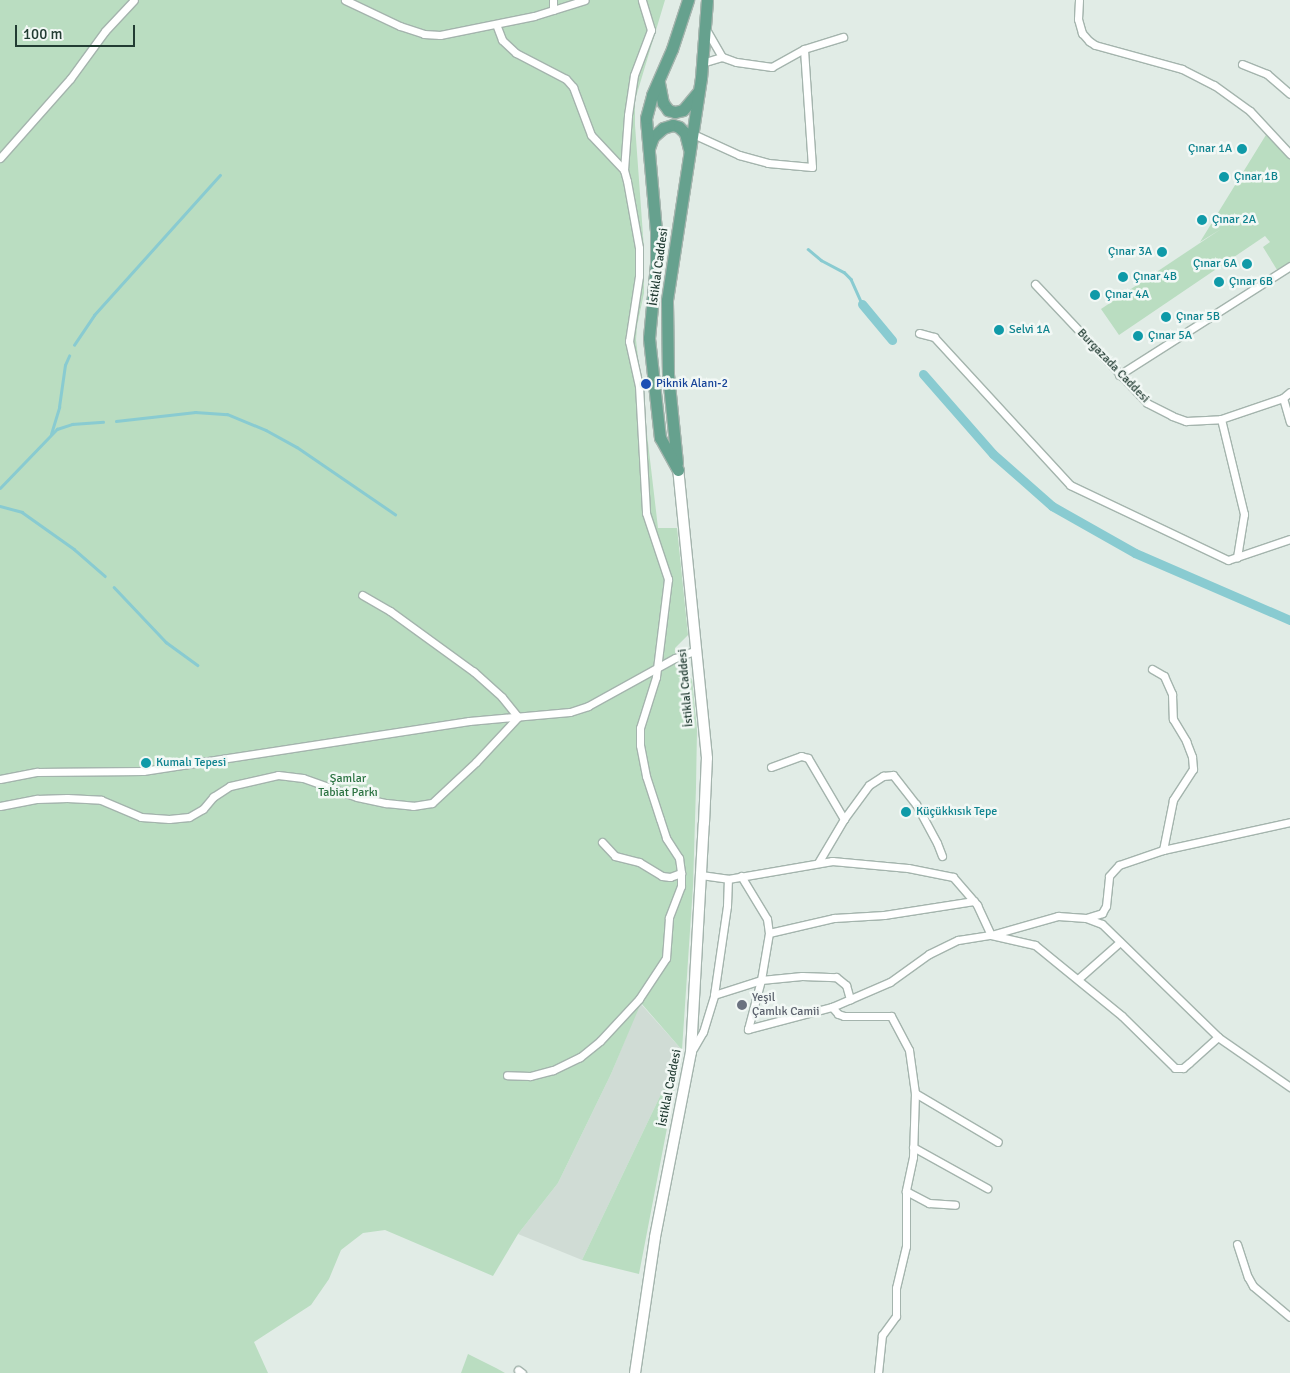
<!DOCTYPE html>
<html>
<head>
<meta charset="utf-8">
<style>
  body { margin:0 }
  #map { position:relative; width:1290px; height:1373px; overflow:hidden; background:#e1ece6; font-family:Signika,sans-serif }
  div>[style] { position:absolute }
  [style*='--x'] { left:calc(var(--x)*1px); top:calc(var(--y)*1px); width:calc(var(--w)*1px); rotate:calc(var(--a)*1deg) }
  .built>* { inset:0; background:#d0dcd5 }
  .green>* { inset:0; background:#baddc1 }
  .stream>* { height:2.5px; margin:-1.25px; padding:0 1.25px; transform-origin:1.25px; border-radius:1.25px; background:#89cbd1 }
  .canal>* { height:9px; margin:-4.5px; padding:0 4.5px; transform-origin:4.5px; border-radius:4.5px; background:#89cbd1 }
  .roads { filter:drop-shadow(1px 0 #a4b4ad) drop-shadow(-1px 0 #a4b4ad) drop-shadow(0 1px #a4b4ad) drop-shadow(0 -1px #a4b4ad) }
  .street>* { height:7px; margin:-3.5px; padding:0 3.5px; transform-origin:3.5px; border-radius:3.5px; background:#fff }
  .secondary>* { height:10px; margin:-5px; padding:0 5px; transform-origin:5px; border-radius:5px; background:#fff }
  .primary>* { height:11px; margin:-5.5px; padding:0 5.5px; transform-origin:5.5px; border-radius:5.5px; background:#66a18e }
  .dots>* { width:14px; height:14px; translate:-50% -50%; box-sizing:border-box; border:2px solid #f2f8f5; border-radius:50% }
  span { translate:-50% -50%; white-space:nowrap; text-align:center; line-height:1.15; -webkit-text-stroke:5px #f2f8f5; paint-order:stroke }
  .culture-label { font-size:12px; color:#0d838f }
  .right { translate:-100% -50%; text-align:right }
  .left { translate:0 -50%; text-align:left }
  .street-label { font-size:12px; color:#223c33 }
  .transit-label { font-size:12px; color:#164399 }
  .park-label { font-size:12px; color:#2c7342 }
  .worship-label { font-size:12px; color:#5b616d }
  .scale { position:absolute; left:15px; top:25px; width:120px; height:22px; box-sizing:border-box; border:2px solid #223c33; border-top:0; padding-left:6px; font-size:15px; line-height:18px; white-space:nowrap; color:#223c33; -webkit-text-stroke:4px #f2f8f5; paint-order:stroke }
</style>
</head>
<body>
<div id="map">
  <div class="built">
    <i style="clip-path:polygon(640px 1003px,682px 1050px,582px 1260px,518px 1234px,558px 1183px,611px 1074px)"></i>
  </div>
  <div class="green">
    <i style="clip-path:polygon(0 0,665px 0,635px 100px,635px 125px,644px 249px,644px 293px,637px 326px,636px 340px,658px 528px,677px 528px,688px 635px,675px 648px,675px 666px,692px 679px,697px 730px,696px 787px,693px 886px,682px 1050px,639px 1274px,582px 1260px,682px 1050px,641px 1003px,611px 1074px,558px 1183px,518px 1234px,493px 1276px,385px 1230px,363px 1233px,341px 1250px,329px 1279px,311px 1305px,254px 1342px,268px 1373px,0 1373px)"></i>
    <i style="clip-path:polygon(1269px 130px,1290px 154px,1290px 266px,1279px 273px,1263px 247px,1270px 242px,1265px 236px,1119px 335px,1101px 309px,1221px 229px,1200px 242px)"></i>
    <i style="clip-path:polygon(468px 1354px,496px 1368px,505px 1373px,461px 1373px)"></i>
  </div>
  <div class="stream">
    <i style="--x:808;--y:249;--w:17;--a:40"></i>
    <i style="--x:821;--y:260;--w:26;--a:28"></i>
    <i style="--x:844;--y:272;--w:10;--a:45"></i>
    <i style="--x:851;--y:279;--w:27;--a:66"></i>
    <i style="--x:74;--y:345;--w:36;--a:-56"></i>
    <i style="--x:94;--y:315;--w:188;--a:-48"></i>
    <i style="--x:116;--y:421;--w:80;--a:-6.5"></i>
    <i style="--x:195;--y:412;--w:32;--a:4"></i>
    <i style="--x:227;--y:414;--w:42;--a:22.3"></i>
    <i style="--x:266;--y:430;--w:35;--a:29"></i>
    <i style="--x:297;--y:447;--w:119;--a:34.4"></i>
    <i style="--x:51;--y:434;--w:28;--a:-73"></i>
    <i style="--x:59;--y:407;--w:42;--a:-81.9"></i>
    <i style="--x:65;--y:365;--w:10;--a:-66"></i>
    <i style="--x:0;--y:488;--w:82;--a:-46"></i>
    <i style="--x:57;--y:429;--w:16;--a:-18"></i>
    <i style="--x:72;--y:424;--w:31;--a:-4"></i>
    <i style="--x:0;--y:506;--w:23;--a:15"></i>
    <i style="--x:22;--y:512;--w:64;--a:35.4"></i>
    <i style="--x:74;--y:549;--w:41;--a:41.1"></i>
    <i style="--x:114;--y:587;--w:76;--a:46.6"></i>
    <i style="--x:166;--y:642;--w:39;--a:36"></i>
  </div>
  <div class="canal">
    <i style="--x:862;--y:304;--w:47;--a:50.2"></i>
    <i style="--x:923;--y:374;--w:106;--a:48.8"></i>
    <i style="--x:993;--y:454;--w:79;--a:41.4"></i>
    <i style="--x:1052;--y:506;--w:95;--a:29.5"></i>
    <i style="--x:1135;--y:553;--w:169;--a:23.4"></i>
  </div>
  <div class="roads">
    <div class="street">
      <i style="--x:345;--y:0;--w:61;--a:25.3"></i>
      <i style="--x:400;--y:26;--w:25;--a:18"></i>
      <i style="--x:424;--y:34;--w:16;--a:4"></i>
      <i style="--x:440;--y:35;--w:96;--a:-11.4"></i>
      <i style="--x:534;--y:16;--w:53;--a:-17.4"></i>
      <i style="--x:1079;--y:0;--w:19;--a:93"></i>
      <i style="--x:1078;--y:19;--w:15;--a:74"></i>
      <i style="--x:1082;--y:33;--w:11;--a:49"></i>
      <i style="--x:1089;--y:41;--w:7;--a:34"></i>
      <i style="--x:1095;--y:45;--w:90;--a:15.4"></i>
      <i style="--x:1182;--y:69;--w:36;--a:27"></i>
      <i style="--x:1214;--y:85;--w:44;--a:35.8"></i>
      <i style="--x:1250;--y:111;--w:59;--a:47.1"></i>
      <i style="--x:553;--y:10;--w:10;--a:-90"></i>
      <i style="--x:496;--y:24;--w:17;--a:69"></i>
      <i style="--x:502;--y:40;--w:19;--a:43"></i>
      <i style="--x:516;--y:53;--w:56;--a:27.5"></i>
      <i style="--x:566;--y:79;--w:11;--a:49"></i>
      <i style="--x:573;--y:87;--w:51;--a:69.4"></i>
      <i style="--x:591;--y:135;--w:48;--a:46.7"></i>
      <i style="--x:624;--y:170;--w:11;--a:75"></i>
      <i style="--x:627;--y:181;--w:68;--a:79.8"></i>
      <i style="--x:639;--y:248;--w:28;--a:90"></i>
      <i style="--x:639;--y:276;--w:66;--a:98.7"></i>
      <i style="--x:629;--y:341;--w:46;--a:77.5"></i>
      <i style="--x:639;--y:386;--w:127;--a:86.8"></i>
      <i style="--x:646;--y:513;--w:70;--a:71.6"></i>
      <i style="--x:668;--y:579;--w:99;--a:97"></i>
      <i style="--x:656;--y:677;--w:53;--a:107.4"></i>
      <i style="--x:640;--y:728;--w:17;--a:90"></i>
      <i style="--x:640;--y:745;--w:32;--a:79"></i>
      <i style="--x:646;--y:776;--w:45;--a:72"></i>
      <i style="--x:660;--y:819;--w:20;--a:72"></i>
      <i style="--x:666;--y:838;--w:24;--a:57"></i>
      <i style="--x:679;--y:858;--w:15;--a:82"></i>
      <i style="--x:681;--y:873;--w:13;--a:90"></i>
      <i style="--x:681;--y:886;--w:34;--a:111"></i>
      <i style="--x:669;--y:918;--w:40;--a:94.3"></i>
      <i style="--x:666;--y:958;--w:49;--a:123.4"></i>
      <i style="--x:639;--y:999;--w:57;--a:132.9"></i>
      <i style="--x:600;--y:1041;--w:26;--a:141"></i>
      <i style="--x:580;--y:1057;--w:30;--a:154"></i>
      <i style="--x:553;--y:1070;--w:24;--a:165"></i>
      <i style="--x:530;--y:1076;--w:23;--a:-178"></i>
      <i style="--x:804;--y:49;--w:41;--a:-17.1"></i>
      <i style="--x:702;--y:63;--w:21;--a:-17"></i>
      <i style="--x:722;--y:57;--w:32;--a:-120"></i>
      <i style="--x:1242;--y:64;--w:27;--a:22"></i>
      <i style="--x:1267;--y:74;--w:30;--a:41"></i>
      <i style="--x:693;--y:134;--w:51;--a:24.5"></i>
      <i style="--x:739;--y:155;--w:30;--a:15"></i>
      <i style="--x:768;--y:163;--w:44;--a:5.2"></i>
      <i style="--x:812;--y:167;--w:118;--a:-93.9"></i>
      <i style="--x:804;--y:49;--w:37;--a:151"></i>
      <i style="--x:772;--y:67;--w:36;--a:-172"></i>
      <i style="--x:736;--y:62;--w:15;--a:-160"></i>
      <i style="--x:0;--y:158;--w:106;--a:-48.5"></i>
      <i style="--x:70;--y:79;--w:59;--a:-53.9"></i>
      <i style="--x:105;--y:31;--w:42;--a:-46.9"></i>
      <i style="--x:624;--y:170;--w:55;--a:-85.8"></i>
      <i style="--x:628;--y:115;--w:40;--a:-81.5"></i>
      <i style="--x:634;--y:75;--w:48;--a:-69.3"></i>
      <i style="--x:651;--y:30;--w:31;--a:-107"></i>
      <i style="--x:1035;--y:284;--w:163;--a:46.7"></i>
      <i style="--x:1147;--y:403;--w:28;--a:27"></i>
      <i style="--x:1172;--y:416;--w:15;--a:20"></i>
      <i style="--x:1186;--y:421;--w:35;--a:-3"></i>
      <i style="--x:1221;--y:419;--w:65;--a:-18.7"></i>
      <i style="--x:1283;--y:398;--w:9;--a:-41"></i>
      <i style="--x:919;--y:333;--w:16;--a:15"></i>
      <i style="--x:934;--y:337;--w:201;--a:47.4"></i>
      <i style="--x:1070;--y:485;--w:175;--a:25.4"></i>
      <i style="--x:1228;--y:560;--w:65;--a:-18.7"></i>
      <i style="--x:1119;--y:375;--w:203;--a:-32.5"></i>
      <i style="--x:1283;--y:398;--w:25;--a:74"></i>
      <i style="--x:1221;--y:419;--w:98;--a:76.4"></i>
      <i style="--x:1244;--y:514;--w:44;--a:99.2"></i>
      <i style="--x:1152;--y:669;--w:14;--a:30"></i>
      <i style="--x:1164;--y:676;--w:20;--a:66"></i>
      <i style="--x:1172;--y:694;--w:25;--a:88"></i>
      <i style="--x:1173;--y:719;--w:26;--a:59"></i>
      <i style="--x:1186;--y:741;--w:17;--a:69"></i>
      <i style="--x:1192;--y:757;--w:12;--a:85"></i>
      <i style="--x:1193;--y:769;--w:37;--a:123"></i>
      <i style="--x:1173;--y:800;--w:51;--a:101.3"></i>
      <i style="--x:771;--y:767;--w:32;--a:-20"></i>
      <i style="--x:801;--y:756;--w:7;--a:16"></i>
      <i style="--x:808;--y:758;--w:71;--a:59.5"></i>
      <i style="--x:844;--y:819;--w:51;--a:120.6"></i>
      <i style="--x:0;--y:779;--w:38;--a:-11"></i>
      <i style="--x:37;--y:772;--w:106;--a:-0.5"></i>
      <i style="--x:143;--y:771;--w:330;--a:-8.7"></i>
      <i style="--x:469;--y:721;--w:101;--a:-5.1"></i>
      <i style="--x:570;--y:712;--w:19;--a:-18"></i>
      <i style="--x:588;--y:706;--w:99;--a:-28.9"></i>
      <i style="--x:675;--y:658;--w:23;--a:-20"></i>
      <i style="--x:0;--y:806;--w:38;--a:-11"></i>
      <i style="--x:37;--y:799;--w:30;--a:-2"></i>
      <i style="--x:67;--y:798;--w:34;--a:3"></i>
      <i style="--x:101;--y:800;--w:43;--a:23"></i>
      <i style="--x:141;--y:817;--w:28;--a:4"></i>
      <i style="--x:169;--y:819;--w:20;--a:-6"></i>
      <i style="--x:189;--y:817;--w:16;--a:-30"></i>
      <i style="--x:203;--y:809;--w:16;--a:-50"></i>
      <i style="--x:213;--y:797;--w:20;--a:-33"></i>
      <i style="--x:230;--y:786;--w:49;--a:-12.9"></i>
      <i style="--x:278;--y:775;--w:25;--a:7"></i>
      <i style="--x:303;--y:778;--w:57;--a:19.4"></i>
      <i style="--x:357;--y:797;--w:30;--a:12"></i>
      <i style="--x:386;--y:803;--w:27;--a:6"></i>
      <i style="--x:413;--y:806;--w:19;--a:-9"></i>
      <i style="--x:432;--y:803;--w:60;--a:-43"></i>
      <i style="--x:476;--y:762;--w:62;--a:-47"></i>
      <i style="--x:518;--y:717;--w:26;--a:-129"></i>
      <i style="--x:502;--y:697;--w:38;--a:-138"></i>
      <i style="--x:474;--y:672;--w:104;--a:-144"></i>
      <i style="--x:390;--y:611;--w:32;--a:-150"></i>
      <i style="--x:844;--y:819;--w:42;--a:-53.7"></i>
      <i style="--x:869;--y:785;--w:17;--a:-33"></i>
      <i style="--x:883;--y:776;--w:10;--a:-6"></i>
      <i style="--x:893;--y:775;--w:37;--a:52"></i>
      <i style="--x:916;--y:804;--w:44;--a:61.7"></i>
      <i style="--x:937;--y:843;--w:14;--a:69"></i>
      <i style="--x:602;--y:842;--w:19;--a:47"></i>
      <i style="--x:615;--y:856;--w:25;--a:14"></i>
      <i style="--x:639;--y:862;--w:27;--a:31"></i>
      <i style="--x:662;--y:876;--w:8;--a:7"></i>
      <i style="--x:670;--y:877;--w:12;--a:-20"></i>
      <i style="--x:701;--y:875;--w:27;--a:8"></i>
      <i style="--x:728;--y:879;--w:106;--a:-9.8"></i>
      <i style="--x:832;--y:861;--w:76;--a:5.3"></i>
      <i style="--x:908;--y:868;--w:46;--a:11.3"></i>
      <i style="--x:953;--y:877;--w:37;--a:49"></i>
      <i style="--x:977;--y:905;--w:33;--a:65"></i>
      <i style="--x:991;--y:935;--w:45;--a:12.8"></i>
      <i style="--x:1035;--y:945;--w:112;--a:39.2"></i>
      <i style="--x:1122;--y:1016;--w:74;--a:44.5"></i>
      <i style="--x:1175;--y:1068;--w:8;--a:0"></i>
      <i style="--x:1183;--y:1068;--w:8;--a:-40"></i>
      <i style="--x:1189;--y:1063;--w:39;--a:-42"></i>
      <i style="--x:741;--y:876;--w:50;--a:58.8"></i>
      <i style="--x:767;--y:919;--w:14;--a:82"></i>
      <i style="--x:769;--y:933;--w:48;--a:99.7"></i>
      <i style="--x:761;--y:980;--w:51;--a:104.9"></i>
      <i style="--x:748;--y:1029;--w:87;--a:-14.7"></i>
      <i style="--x:832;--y:1007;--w:63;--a:-23.3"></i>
      <i style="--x:890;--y:982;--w:48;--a:-35.7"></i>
      <i style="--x:929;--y:954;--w:32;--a:-26"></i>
      <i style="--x:958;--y:940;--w:33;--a:-9"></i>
      <i style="--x:991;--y:935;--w:70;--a:-15.8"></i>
      <i style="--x:1058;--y:916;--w:28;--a:4"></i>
      <i style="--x:1086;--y:918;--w:17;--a:21"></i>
      <i style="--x:1102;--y:924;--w:162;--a:44.2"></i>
      <i style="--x:1218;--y:1037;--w:88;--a:34.8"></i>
      <i style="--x:1086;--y:918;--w:17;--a:-17"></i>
      <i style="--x:1102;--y:913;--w:8;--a:-60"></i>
      <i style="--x:1106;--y:906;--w:30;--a:-84"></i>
      <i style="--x:1109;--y:876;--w:15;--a:-48"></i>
      <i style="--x:1119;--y:865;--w:46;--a:-18.8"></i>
      <i style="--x:1163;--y:850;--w:130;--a:-12.4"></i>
      <i style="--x:769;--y:933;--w:67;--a:-13"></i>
      <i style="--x:834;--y:918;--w:50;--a:-3.4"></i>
      <i style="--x:884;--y:915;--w:91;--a:-8.8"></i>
      <i style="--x:1078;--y:979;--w:56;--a:-41.4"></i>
      <i style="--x:714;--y:995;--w:49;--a:-17.7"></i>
      <i style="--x:761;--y:980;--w:41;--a:-5.6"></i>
      <i style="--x:802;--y:976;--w:34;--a:2"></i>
      <i style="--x:836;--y:977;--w:13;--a:39"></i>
      <i style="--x:846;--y:985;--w:15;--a:74"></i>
      <i style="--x:832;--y:1007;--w:9;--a:49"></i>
      <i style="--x:838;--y:1014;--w:6;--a:18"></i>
      <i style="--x:844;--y:1016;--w:47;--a:0"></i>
      <i style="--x:891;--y:1016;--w:38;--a:62"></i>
      <i style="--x:909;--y:1050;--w:43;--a:82.1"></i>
      <i style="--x:915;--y:1093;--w:64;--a:91.8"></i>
      <i style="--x:913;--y:1157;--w:35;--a:102"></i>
      <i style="--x:906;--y:1191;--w:55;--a:90"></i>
      <i style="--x:906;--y:1246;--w:43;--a:103.4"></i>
      <i style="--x:896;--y:1288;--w:28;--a:90"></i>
      <i style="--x:896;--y:1316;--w:24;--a:126"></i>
      <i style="--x:882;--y:1335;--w:38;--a:96"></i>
      <i style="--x:693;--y:1049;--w:20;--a:-60"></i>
      <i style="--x:703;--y:1032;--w:39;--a:-73"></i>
      <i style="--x:714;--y:995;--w:90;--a:-81.7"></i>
      <i style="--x:727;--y:906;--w:27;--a:-88"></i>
      <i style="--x:915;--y:1093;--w:96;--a:30.6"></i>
      <i style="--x:913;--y:1147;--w:85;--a:29"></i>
      <i style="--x:906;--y:1191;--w:26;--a:28"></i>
      <i style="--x:929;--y:1203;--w:26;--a:4"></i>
      <i style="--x:1237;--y:1244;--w:35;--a:72"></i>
      <i style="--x:1248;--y:1277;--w:10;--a:61"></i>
      <i style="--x:1253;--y:1286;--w:48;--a:40"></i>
      <i style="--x:518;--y:1370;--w:5;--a:37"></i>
    </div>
    <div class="secondary">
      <i style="--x:635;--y:1373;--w:137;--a:-81.6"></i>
      <i style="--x:655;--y:1237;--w:188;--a:-79"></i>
      <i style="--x:691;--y:1052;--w:229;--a:-86.8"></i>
      <i style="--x:704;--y:823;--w:65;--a:-87.4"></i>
      <i style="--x:707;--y:758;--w:289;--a:-95.7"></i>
    </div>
    <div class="primary">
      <i style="--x:659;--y:83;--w:20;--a:79"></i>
      <i style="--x:663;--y:103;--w:9;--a:54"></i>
      <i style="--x:668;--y:110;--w:7;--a:16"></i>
      <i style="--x:675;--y:112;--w:8;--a:-14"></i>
      <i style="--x:683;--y:110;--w:23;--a:-50"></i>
      <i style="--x:649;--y:148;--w:12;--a:-70"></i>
      <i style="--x:653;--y:137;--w:13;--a:-42"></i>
      <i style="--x:663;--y:128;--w:10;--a:-17"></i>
      <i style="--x:673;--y:125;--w:6;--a:18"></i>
      <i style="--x:679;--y:127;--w:8;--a:45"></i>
      <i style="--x:685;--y:133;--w:16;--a:76"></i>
      <i style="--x:677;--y:463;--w:89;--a:-95.8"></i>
      <i style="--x:668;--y:374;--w:74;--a:-90.8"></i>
      <i style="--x:667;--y:300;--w:225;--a:-81.3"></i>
      <i style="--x:701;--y:78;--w:78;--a:-85.6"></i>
      <i style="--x:678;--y:470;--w:37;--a:-119"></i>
      <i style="--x:660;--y:438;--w:101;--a:-96.3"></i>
      <i style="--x:649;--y:338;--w:74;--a:-84.6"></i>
      <i style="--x:656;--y:264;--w:33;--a:-90"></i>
      <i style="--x:656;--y:231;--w:113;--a:-95.1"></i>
      <i style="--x:646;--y:118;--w:24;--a:-75"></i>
      <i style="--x:652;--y:95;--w:50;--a:-66.5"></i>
      <i style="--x:672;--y:49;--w:52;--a:-71.9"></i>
    </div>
  </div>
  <div class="dots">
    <i style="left:1242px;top:149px;background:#0f9aa8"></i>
    <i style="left:1224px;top:177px;background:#0f9aa8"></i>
    <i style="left:1202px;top:220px;background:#0f9aa8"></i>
    <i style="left:1162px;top:252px;background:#0f9aa8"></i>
    <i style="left:1247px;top:264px;background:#0f9aa8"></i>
    <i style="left:1123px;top:277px;background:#0f9aa8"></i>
    <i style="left:1219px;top:282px;background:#0f9aa8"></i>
    <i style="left:1095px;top:295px;background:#0f9aa8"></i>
    <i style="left:1166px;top:317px;background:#0f9aa8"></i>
    <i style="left:999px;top:330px;background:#0f9aa8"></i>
    <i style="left:1138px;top:336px;background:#0f9aa8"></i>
    <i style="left:646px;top:384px;background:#1a4fb4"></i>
    <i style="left:146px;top:763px;background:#0f9aa8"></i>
    <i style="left:906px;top:812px;background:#0f9aa8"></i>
    <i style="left:742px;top:1005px;background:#6b7280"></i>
  </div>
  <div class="culture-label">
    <span class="right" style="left:1232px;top:149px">Çınar 1A</span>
    <span class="left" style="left:1234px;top:177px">Çınar 1B</span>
    <span class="left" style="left:1212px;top:220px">Çınar 2A</span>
    <span class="right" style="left:1152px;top:252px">Çınar 3A</span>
    <span class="right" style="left:1237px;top:264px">Çınar 6A</span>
    <span class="left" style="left:1133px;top:277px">Çınar 4B</span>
    <span class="left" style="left:1229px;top:282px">Çınar 6B</span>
    <span class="left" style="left:1105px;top:295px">Çınar 4A</span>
    <span class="left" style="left:1176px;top:317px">Çınar 5B</span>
    <span class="left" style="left:1009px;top:330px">Selvi 1A</span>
    <span class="left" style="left:1148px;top:336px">Çınar 5A</span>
    <span class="left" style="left:156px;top:763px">Kumalı Tepesi</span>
    <span class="left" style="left:916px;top:812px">Küçükkısık Tepe</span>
  </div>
  <div class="street-label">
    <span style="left:659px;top:267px;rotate:-82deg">İstiklal Caddesi</span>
    <span style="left:1113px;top:366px;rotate:46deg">Burgazada Caddesi</span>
    <span style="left:686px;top:688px;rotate:-95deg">İstiklal Caddesi</span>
    <span style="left:670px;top:1088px;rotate:-79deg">İstiklal Caddesi</span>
  </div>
  <div class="transit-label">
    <span class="left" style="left:656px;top:384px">Piknik Alanı-2</span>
  </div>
  <div class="park-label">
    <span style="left:348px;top:786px">Şamlar<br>Tabiat Parkı</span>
  </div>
  <div class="worship-label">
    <span class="left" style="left:752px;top:1005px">Yeşil<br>Çamlık Camii</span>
  </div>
  <div class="scale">100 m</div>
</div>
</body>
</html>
